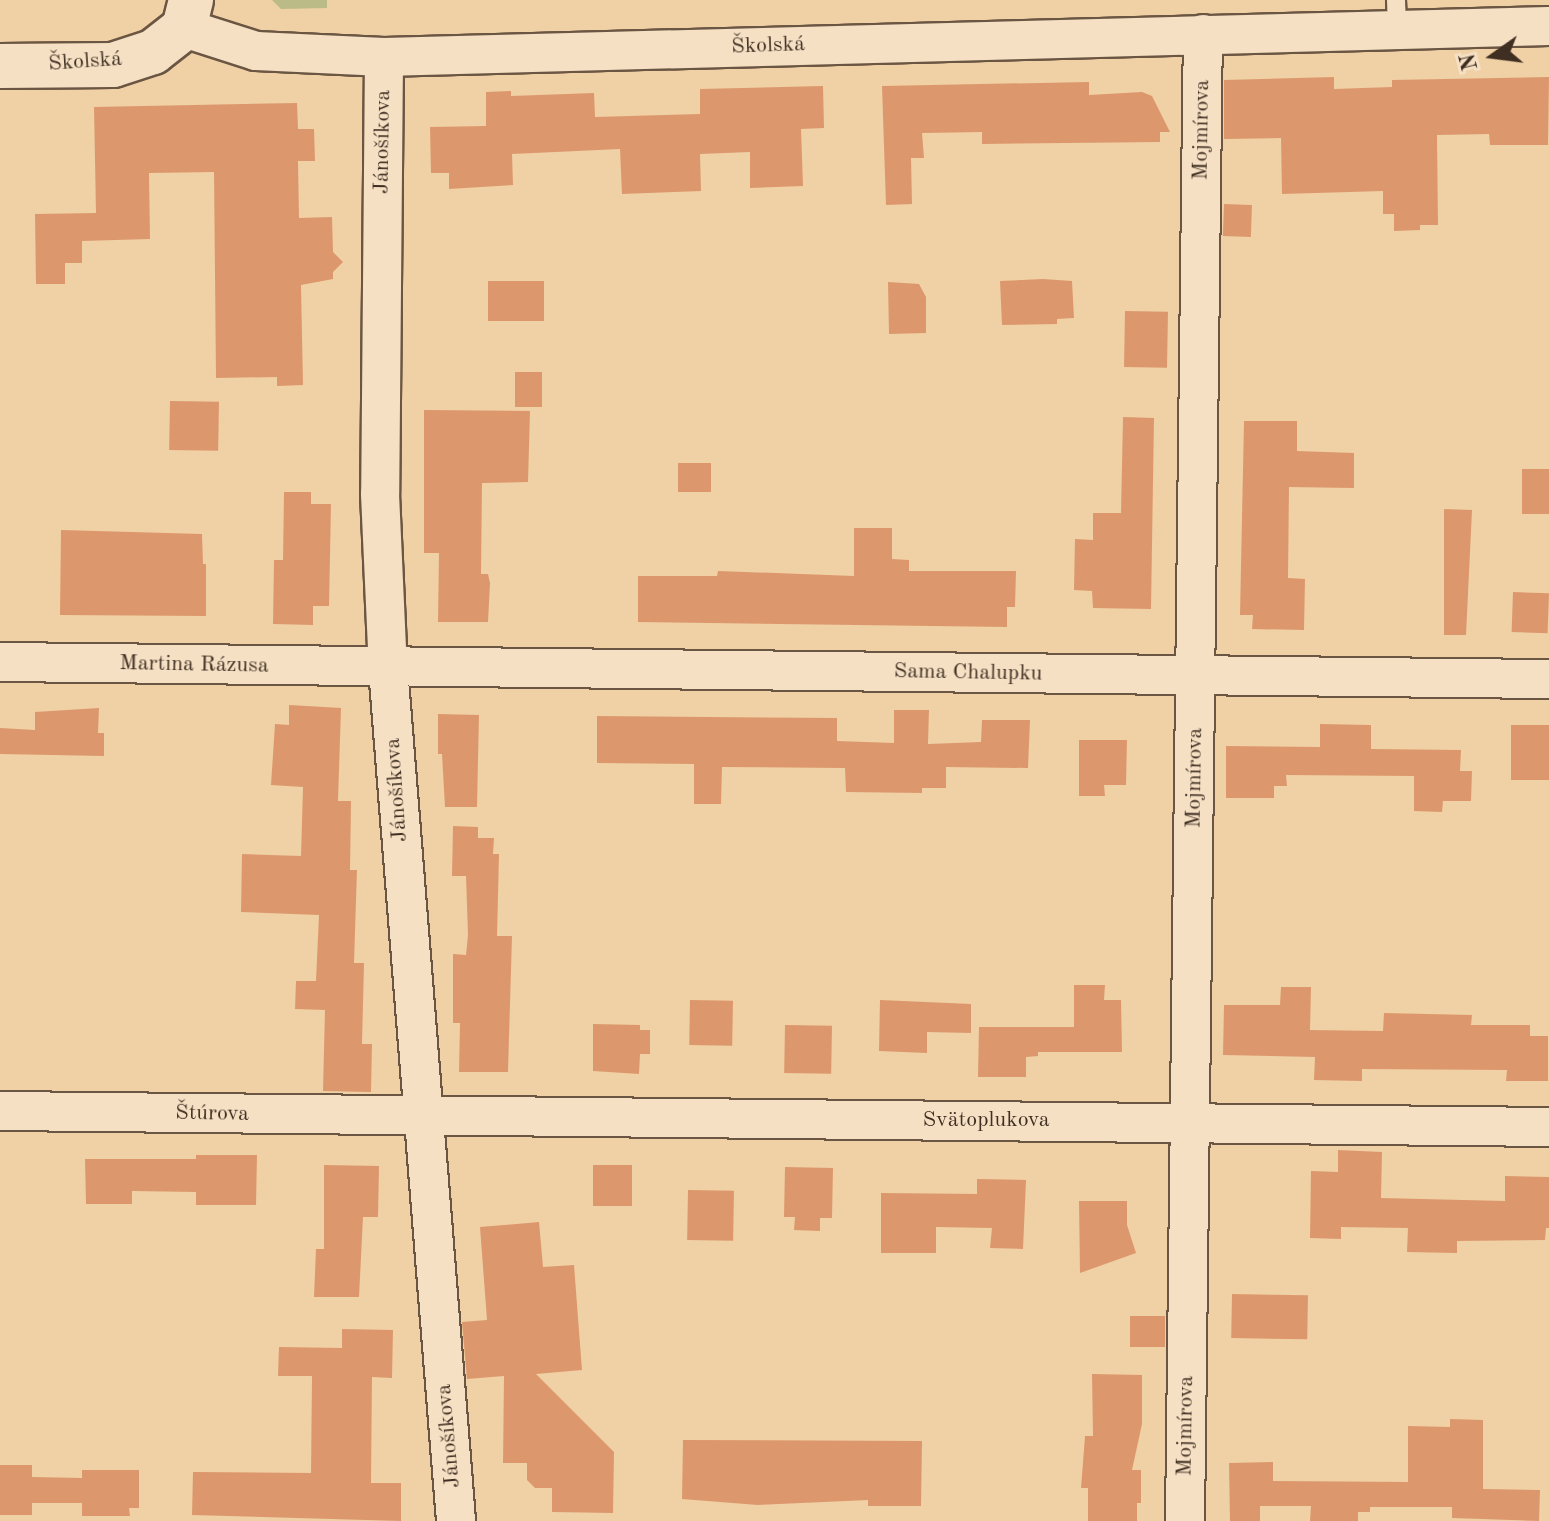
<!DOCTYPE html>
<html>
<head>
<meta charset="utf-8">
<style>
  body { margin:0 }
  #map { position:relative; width:1549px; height:1521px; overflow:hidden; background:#f0d0a5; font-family:"Old Standard TT",serif }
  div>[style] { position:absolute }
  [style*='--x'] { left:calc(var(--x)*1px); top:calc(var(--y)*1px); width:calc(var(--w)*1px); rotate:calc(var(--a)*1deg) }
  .green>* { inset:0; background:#babb86 }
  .building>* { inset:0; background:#dc986c; transform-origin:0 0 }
  .roads { filter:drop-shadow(2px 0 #6b5643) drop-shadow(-2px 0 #6b5643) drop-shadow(0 2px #6b5643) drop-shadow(0 -2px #6b5643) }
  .lane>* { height:18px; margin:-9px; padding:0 9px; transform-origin:9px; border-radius:9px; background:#f5e0c4 }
  .street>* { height:38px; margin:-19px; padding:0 19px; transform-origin:19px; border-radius:19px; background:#f5e0c4 }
  .secondary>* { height:44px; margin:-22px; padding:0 22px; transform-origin:22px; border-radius:22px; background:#f5e0c4 }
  span { translate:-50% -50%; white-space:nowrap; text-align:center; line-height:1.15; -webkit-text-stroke:6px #f5e0c4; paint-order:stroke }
  .street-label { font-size:22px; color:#3f2e22 }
  .north { position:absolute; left:1453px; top:16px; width:80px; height:80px; -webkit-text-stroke:6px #f5e0c4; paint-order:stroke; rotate:256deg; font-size:22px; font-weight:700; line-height:32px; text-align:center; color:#3f2e22 }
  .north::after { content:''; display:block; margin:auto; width:28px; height:36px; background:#3f2e22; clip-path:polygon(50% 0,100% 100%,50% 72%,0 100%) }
</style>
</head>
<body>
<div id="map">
  <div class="green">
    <i style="clip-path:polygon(272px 0,327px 0,327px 8px,281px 9px)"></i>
  </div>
  <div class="building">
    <i style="clip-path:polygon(1334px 77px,1334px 89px,1392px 87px,1392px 80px,1549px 77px,1548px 145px,1490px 145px,1489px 134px,1437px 135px,1438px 225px,1420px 225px,1420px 230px,1394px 231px,1394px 214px,1383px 214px,1383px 191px,1282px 194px,1281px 138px,1224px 139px,1224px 80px)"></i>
    <i style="clip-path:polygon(1089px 82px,1089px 95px,1142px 92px,1152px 96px,1170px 132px,1160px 132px,1160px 142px,982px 144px,982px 132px,922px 133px,924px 158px,911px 158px,912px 204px,886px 205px,882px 86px)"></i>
    <i style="clip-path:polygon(823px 86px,824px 128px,801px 129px,803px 186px,750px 188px,750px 152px,700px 154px,701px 191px,622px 194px,620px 149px,512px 154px,513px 185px,449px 189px,449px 173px,431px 173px,430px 127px,486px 126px,486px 92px,511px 91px,511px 96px,594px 93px,595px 117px,700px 114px,700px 89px)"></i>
    <i style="clip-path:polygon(297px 103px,298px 129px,314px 129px,315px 161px,298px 161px,299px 218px,332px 217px,333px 252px,343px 262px,333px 272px,333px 279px,301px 285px,303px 385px,277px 386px,277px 377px,216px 378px,214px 172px,149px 173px,150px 239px,82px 241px,82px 263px,65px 263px,65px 284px,36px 284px,35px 214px,96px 213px,94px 107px)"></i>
    <i style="left:1224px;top:204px;width:28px;height:32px;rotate:2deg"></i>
    <i style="clip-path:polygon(1043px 279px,1072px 281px,1074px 318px,1057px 319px,1057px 324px,1002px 325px,1000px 281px)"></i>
    <i style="left:488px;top:281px;width:56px;height:40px"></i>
    <i style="clip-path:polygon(888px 282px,919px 284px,926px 297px,926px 333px,889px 334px)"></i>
    <i style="left:1125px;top:311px;width:43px;height:56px;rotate:1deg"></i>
    <i style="left:515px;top:372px;width:27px;height:35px"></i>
    <i style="left:170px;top:401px;width:49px;height:49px;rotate:1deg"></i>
    <i style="clip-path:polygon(424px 410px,530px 411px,528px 482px,482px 483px,481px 574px,488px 574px,490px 583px,488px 622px,438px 622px,439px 553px,424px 553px)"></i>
    <i style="clip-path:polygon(1123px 417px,1154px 418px,1151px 609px,1093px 608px,1092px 591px,1074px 590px,1075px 539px,1093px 540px,1093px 513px,1121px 513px)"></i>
    <i style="clip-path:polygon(1244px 421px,1297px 421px,1297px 451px,1354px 453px,1354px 488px,1289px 487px,1288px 578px,1305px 579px,1304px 630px,1252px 629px,1253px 615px,1240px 615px)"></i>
    <i style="left:678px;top:463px;width:33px;height:29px"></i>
    <i style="left:1522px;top:469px;width:27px;height:45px"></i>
    <i style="clip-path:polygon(284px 492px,311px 492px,311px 504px,331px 504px,329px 606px,313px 606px,313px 625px,273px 624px,274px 560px,283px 560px)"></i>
    <i style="clip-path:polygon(1444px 509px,1472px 510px,1466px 635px,1444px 635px)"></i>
    <i style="clip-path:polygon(854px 528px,892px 528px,892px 559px,909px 560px,909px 571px,1016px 571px,1015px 607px,1007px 607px,1007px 627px,638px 622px,638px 576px,717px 576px,718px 571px,854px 576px)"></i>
    <i style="clip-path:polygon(61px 530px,202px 534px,203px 564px,206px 564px,206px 616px,60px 615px)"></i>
    <i style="left:1513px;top:592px;width:36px;height:40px;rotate:2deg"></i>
    <i style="clip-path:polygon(289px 705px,341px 708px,338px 801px,351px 801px,350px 870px,357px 870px,354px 963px,364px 963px,362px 1044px,372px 1044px,371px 1092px,323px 1091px,325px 1010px,295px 1009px,296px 981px,316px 981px,319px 915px,241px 912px,242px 854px,301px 856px,303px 787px,271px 785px,275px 724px,289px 725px)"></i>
    <i style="clip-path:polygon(99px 708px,98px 733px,104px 733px,104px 756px,0 754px,0 728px,35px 730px,35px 712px)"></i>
    <i style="clip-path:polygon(894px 710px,929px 710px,928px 744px,981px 742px,982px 720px,1030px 720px,1028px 768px,946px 767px,946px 788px,922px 788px,922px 793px,846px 792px,845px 768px,722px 767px,721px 804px,694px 804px,694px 764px,597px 763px,597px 716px,837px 718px,837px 741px,894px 743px)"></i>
    <i style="clip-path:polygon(438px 714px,479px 715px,477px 807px,445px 807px,442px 754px,438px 754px)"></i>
    <i style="clip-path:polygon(1320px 724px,1371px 725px,1371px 749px,1461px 750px,1460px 771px,1472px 771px,1471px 801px,1443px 801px,1442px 812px,1414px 811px,1414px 776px,1286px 775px,1287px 786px,1274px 786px,1274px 798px,1226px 798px,1226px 746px,1320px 747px)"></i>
    <i style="left:1511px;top:725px;width:38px;height:55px"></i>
    <i style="clip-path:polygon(1079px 740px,1127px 740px,1126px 785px,1104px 785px,1105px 796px,1079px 796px)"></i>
    <i style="clip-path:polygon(453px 826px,478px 827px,478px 838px,494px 838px,493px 854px,499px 854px,497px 936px,512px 936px,508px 1072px,459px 1072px,460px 1023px,453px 1023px,453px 954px,466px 955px,468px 935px,466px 876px,452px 876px)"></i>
    <i style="clip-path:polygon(1074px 985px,1105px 985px,1104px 1000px,1121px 1000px,1122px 1052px,1038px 1052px,1038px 1056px,1026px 1057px,1026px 1077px,978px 1077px,979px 1027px,1074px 1027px)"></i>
    <i style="clip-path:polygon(1281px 987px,1311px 987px,1310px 1030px,1383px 1031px,1384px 1013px,1472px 1015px,1471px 1025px,1530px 1025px,1530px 1036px,1548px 1036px,1548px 1081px,1506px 1081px,1507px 1070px,1362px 1069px,1362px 1081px,1314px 1080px,1315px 1057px,1223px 1055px,1224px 1005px,1280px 1005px)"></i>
    <i style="left:690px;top:1000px;width:43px;height:45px;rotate:1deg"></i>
    <i style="clip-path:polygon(880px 1000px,971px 1004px,971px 1033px,927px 1032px,927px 1053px,879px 1051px)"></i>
    <i style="clip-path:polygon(593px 1024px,640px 1025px,640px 1030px,650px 1030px,650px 1054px,640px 1054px,639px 1074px,593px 1071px)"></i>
    <i style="left:785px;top:1025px;width:47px;height:48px;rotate:1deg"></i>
    <i style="clip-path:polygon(1338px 1150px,1382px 1152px,1381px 1198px,1505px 1201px,1505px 1176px,1549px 1177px,1549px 1228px,1546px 1228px,1545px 1240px,1457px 1241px,1457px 1253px,1407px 1252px,1408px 1228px,1341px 1227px,1341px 1239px,1310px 1238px,1311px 1171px,1338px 1172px)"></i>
    <i style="clip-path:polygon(196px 1155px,257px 1155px,256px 1205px,196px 1205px,196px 1192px,132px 1191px,132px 1204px,86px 1204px,85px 1159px,196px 1159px)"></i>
    <i style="clip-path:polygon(324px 1165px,379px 1166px,378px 1217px,363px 1217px,359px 1297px,314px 1297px,316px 1249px,324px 1249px)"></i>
    <i style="left:593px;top:1165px;width:39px;height:41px"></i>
    <i style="clip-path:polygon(785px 1167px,833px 1168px,832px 1218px,820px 1218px,820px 1231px,794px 1230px,795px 1217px,784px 1217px)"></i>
    <i style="clip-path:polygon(977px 1179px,1026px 1180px,1023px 1249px,990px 1248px,992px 1228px,936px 1227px,936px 1253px,881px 1253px,881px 1193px,977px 1194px)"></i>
    <i style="left:688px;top:1190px;width:46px;height:50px;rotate:1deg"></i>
    <i style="clip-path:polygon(1079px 1201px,1127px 1201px,1127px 1225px,1136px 1253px,1080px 1273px)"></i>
    <i style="clip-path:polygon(539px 1222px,543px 1267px,574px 1265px,582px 1370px,536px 1374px,614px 1452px,613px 1513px,552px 1512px,552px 1488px,535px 1488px,527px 1480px,527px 1463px,503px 1463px,504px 1376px,467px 1379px,462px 1322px,487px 1320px,480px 1227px)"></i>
    <i style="left:1232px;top:1294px;width:76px;height:44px;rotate:1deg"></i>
    <i style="left:1130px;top:1316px;width:35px;height:31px"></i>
    <i style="clip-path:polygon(342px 1329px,393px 1330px,392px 1378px,372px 1377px,371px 1483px,401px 1483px,401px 1521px,192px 1515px,193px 1472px,311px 1473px,312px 1376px,278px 1376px,279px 1347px,342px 1348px)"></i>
    <i style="clip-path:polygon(1092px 1374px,1142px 1375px,1142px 1424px,1132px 1470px,1141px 1470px,1141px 1503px,1137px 1503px,1137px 1521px,1088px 1521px,1088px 1488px,1081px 1488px,1085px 1436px,1093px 1436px)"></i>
    <i style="clip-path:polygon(1450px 1419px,1483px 1420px,1483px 1489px,1540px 1490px,1539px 1521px,1452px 1518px,1452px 1507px,1370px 1507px,1370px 1512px,1358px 1512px,1358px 1521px,1310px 1521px,1311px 1506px,1260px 1506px,1260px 1521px,1230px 1521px,1229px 1463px,1273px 1462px,1273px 1481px,1408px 1482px,1408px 1426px,1450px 1427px)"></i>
    <i style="clip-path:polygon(683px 1440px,922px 1441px,921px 1506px,868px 1506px,868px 1500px,758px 1505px,682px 1499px)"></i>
    <i style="clip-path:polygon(0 1465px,32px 1465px,32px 1477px,82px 1478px,82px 1470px,139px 1470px,139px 1508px,129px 1508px,130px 1516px,82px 1516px,82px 1503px,32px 1503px,32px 1515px,0 1515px)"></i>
  </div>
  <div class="roads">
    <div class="lane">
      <i style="--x:1396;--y:0;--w:30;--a:88"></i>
    </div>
    <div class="street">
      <i style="--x:184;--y:28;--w:76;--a:17.7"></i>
      <i style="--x:256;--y:51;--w:128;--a:2.7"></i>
      <i style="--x:384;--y:57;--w:1165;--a:-1.52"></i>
      <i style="--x:384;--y:57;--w:437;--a:90.5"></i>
      <i style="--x:380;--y:494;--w:174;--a:87.4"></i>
      <i style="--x:388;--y:668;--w:856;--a:85.44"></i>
      <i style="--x:0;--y:662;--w:1549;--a:0.63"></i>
      <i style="--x:0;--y:1111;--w:1549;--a:0.59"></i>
      <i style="--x:1185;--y:1521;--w:1487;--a:-89.31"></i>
    </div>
    <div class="secondary">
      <i style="--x:0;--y:66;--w:113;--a:-0.5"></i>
      <i style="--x:113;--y:65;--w:42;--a:-18"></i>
      <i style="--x:153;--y:52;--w:39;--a:-38"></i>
      <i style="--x:184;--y:28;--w:29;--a:-76"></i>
    </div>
  </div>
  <div class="street-label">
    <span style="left:768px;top:46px;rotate:-2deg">Školská</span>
    <span style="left:85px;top:62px;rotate:-4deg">Školská</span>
    <span style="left:1202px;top:130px;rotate:-89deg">Mojmírova</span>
    <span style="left:383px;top:142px;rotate:-89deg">Jánošíkova</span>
    <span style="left:194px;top:665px;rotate:1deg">Martina Rázusa</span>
    <span style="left:968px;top:673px;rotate:1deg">Sama Chalupku</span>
    <span style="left:1195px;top:778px;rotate:-89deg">Mojmírova</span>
    <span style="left:397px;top:790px;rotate:-94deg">Jánošíkova</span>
    <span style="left:212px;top:1114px;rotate:1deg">Štúrova</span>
    <span style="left:986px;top:1121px">Svätoplukova</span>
    <span style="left:1186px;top:1426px;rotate:-89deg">Mojmírova</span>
    <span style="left:449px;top:1436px;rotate:-95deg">Jánošíkova</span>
  </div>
  <div class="north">N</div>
</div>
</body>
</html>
